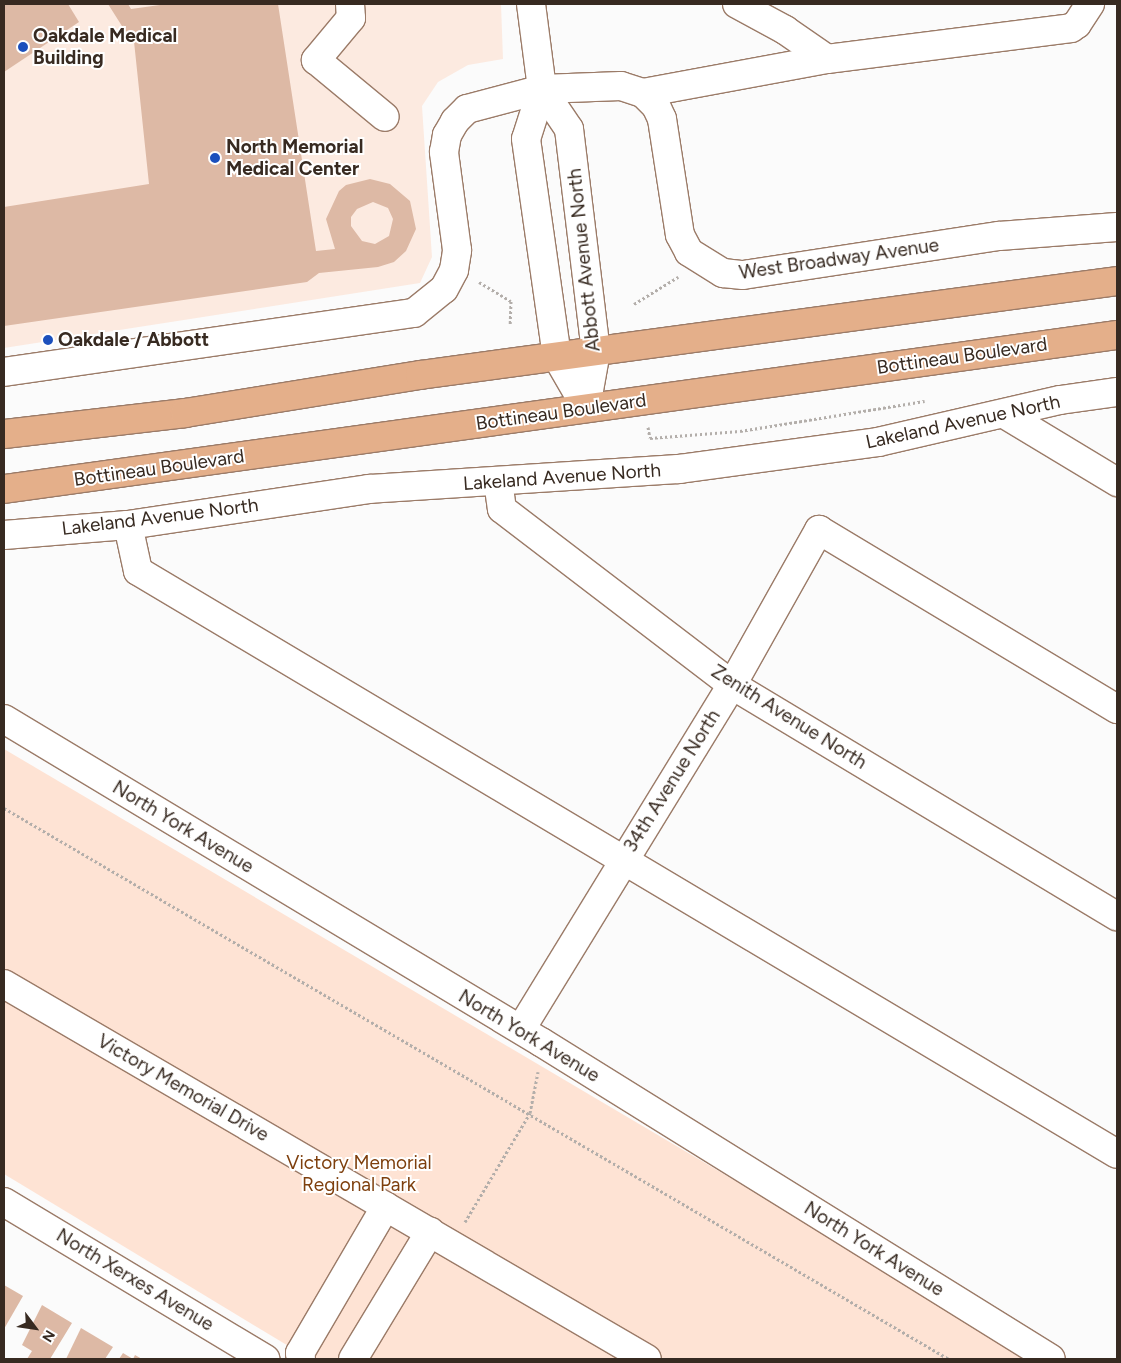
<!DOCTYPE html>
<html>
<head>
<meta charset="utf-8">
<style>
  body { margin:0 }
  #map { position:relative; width:1121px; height:1363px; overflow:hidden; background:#fbfbfb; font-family:Figtree,sans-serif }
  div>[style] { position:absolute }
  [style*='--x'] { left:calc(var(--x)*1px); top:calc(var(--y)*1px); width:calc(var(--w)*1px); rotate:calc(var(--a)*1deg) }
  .built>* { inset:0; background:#fceae0 }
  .green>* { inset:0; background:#fee3d4 }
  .building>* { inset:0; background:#ddb9a5 }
  .path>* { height:3px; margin-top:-1.5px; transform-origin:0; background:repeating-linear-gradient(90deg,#b3aeaa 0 2.5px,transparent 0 5px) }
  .roads { filter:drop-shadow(1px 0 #9b7b68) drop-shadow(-1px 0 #9b7b68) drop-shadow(0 1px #9b7b68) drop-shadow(0 -1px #9b7b68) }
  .minor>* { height:28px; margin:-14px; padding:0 14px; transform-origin:14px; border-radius:14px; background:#fff }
  .major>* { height:28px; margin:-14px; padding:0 14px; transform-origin:14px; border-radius:14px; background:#e4af8a }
  .dots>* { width:14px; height:14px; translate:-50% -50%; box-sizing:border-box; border:2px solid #fff; border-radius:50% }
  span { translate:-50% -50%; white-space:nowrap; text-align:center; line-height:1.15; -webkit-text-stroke:4px #fff; paint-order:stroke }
  .poi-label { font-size:19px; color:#372a21; font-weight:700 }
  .left { translate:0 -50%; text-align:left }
  .street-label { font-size:19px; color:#372a21 }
  .park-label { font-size:19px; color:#7e3f0d }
  .frame { position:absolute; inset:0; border:5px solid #372a21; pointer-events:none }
  .north { position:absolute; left:10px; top:1303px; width:50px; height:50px; -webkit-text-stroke:4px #fff; paint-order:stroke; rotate:121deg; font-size:14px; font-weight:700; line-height:20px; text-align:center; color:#372a21 }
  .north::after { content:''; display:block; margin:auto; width:18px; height:22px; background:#372a21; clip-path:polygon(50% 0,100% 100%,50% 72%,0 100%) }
</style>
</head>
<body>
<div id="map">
  <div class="built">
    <i style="clip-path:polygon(4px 4px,501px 4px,503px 59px,468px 65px,438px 82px,422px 106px,432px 257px,420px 283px,4px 348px)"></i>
  </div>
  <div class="green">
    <i style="clip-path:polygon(4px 749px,1037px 1359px,310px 1359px,300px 1353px,4px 1174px)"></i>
  </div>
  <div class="building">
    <i style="clip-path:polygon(4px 4px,68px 4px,79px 22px,4px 72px)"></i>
    <i style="clip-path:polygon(evenodd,108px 4px,128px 4px,131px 9px,167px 4px,278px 4px,316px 251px,335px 249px,326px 219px,339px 191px,346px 185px,370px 179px,390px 184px,410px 201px,416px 229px,406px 251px,394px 262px,378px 267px,319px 273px,307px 282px,4px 326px,4px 207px,149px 184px,133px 32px,127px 34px,108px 4px,373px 202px,388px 208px,393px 219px,389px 236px,375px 244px,362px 241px,351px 226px,351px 217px,357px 209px,373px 202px)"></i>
    <i style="clip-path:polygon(4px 1285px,23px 1296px,4px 1329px)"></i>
    <i style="clip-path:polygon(42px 1305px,72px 1323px,50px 1359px,27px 1359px,32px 1351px,22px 1345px)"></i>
    <i style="clip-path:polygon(81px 1328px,113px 1347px,105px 1359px,66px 1359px)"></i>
    <i style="clip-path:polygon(123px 1353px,133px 1359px,135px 1355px,142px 1359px,119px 1359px)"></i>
  </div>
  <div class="path">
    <i style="--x:479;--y:282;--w:37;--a:31"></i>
    <i style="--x:511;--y:301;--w:24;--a:92"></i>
    <i style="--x:634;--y:304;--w:52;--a:-31.5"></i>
    <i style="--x:648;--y:427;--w:11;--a:80"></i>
    <i style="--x:650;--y:438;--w:90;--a:-4.4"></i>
    <i style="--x:740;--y:431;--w:187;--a:-9.2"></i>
    <i style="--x:4;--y:808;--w:1094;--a:30.25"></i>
    <i style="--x:465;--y:1222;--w:127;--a:-59.2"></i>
    <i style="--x:530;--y:1113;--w:42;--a:-79"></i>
  </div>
  <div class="roads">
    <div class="minor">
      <i style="--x:350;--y:4;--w:14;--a:86"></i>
      <i style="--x:351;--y:18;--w:55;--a:129.8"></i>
      <i style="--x:316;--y:60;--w:89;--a:39.6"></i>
      <i style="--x:531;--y:4;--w:86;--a:82.6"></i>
      <i style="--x:542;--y:89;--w:52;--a:107.7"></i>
      <i style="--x:526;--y:139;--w:220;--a:81.9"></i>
      <i style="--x:557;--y:357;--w:58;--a:59.9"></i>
      <i style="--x:737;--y:4;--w:55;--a:28.4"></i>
      <i style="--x:785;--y:30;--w:51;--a:34.6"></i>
      <i style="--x:542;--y:89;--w:48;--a:56"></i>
      <i style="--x:569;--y:129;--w:224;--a:83.1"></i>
      <i style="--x:596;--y:351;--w:57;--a:100.1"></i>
      <i style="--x:643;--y:93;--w:187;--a:-10.5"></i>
      <i style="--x:827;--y:59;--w:246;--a:-7.2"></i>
      <i style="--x:1071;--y:28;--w:7;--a:-34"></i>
      <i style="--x:1077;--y:24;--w:24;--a:-57"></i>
      <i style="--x:4;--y:372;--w:414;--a:-8.2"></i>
      <i style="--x:414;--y:313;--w:38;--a:-39"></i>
      <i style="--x:444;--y:289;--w:21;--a:-62"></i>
      <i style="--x:454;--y:270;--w:20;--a:-81"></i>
      <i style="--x:457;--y:250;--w:99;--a:-97.6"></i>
      <i style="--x:444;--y:152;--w:17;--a:-80"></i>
      <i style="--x:447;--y:135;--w:16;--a:-60"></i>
      <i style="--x:455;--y:121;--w:17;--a:-45"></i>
      <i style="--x:467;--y:109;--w:78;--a:-14.9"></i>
      <i style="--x:542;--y:89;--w:79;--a:-2.2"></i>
      <i style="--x:621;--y:86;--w:23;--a:18"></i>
      <i style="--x:643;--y:93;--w:18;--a:45"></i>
      <i style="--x:656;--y:106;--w:14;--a:65"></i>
      <i style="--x:662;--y:119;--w:117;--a:81.2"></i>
      <i style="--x:680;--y:235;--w:19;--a:62"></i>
      <i style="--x:689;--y:252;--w:40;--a:32"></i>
      <i style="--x:723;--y:273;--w:20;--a:6"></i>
      <i style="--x:743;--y:275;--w:259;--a:-8.7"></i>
      <i style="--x:999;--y:236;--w:118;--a:-4.4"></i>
      <i style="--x:1006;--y:415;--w:130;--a:31.1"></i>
      <i style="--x:498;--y:481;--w:28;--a:82"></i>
      <i style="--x:502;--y:509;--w:290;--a:37.4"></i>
      <i style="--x:732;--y:685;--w:449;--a:31"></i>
      <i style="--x:128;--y:525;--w:47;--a:77.7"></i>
      <i style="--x:138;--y:571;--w:1139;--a:30.77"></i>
      <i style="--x:4;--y:535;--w:124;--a:-4.6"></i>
      <i style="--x:128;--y:525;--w:244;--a:-8.5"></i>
      <i style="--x:369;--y:489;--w:311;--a:-3.7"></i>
      <i style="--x:679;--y:469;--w:201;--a:-7.7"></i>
      <i style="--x:878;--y:442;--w:187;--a:-13"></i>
      <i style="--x:1060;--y:400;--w:58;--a:-8"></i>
      <i style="--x:4;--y:719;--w:627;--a:31.03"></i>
      <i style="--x:541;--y:1042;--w:600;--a:31.86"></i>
      <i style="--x:4;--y:984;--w:744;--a:30.25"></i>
      <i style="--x:521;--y:1029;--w:404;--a:-58.5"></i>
      <i style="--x:732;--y:685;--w:178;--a:-60.7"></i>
      <i style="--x:819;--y:530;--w:348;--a:31"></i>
      <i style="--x:4;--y:1202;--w:305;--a:31"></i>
      <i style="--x:301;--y:1359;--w:6;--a:-99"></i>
      <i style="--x:300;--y:1353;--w:170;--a:-59.7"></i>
      <i style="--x:353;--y:1359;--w:149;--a:-58.8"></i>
    </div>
    <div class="major">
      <i style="--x:4;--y:434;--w:182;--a:-6.6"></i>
      <i style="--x:185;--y:413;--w:238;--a:-9.2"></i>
      <i style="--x:420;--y:375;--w:703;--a:-7.68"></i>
      <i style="--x:4;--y:489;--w:1124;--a:-7.88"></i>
    </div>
  </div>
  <div class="dots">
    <i style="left:23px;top:47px;background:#1b4fbc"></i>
    <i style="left:215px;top:158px;background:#1b4fbc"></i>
    <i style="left:48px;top:340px;background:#1b4fbc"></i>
  </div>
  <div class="poi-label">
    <span class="left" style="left:33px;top:47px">Oakdale Medical<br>Building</span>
    <span class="left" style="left:226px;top:158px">North Memorial<br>Medical Center</span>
    <span class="left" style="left:58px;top:340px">Oakdale / Abbott</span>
  </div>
  <div class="street-label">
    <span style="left:839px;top:259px;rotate:-8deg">West Broadway Avenue</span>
    <span style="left:584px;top:260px;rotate:-96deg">Abbott Avenue North</span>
    <span style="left:962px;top:356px;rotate:-8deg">Bottineau Boulevard</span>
    <span style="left:561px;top:412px;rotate:-8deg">Bottineau Boulevard</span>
    <span style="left:963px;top:422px;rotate:-12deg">Lakeland Avenue North</span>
    <span style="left:159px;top:468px;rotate:-8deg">Bottineau Boulevard</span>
    <span style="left:562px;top:477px;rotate:-4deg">Lakeland Avenue North</span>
    <span style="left:160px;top:517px;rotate:-7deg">Lakeland Avenue North</span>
    <span style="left:789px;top:717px;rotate:32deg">Zenith Avenue North</span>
    <span style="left:672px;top:781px;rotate:-58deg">34th Avenue North</span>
    <span style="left:183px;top:827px;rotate:31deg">North York Avenue</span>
    <span style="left:529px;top:1036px;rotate:31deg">North York Avenue</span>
    <span style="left:183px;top:1088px;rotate:30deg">Victory Memorial Drive</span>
    <span style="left:874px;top:1249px;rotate:32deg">North York Avenue</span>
    <span style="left:135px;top:1280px;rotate:31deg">North Xerxes Avenue</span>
  </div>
  <div class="park-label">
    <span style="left:359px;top:1174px">Victory Memorial<br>Regional Park</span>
  </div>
  <div class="frame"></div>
  <div class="north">N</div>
</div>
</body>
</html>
